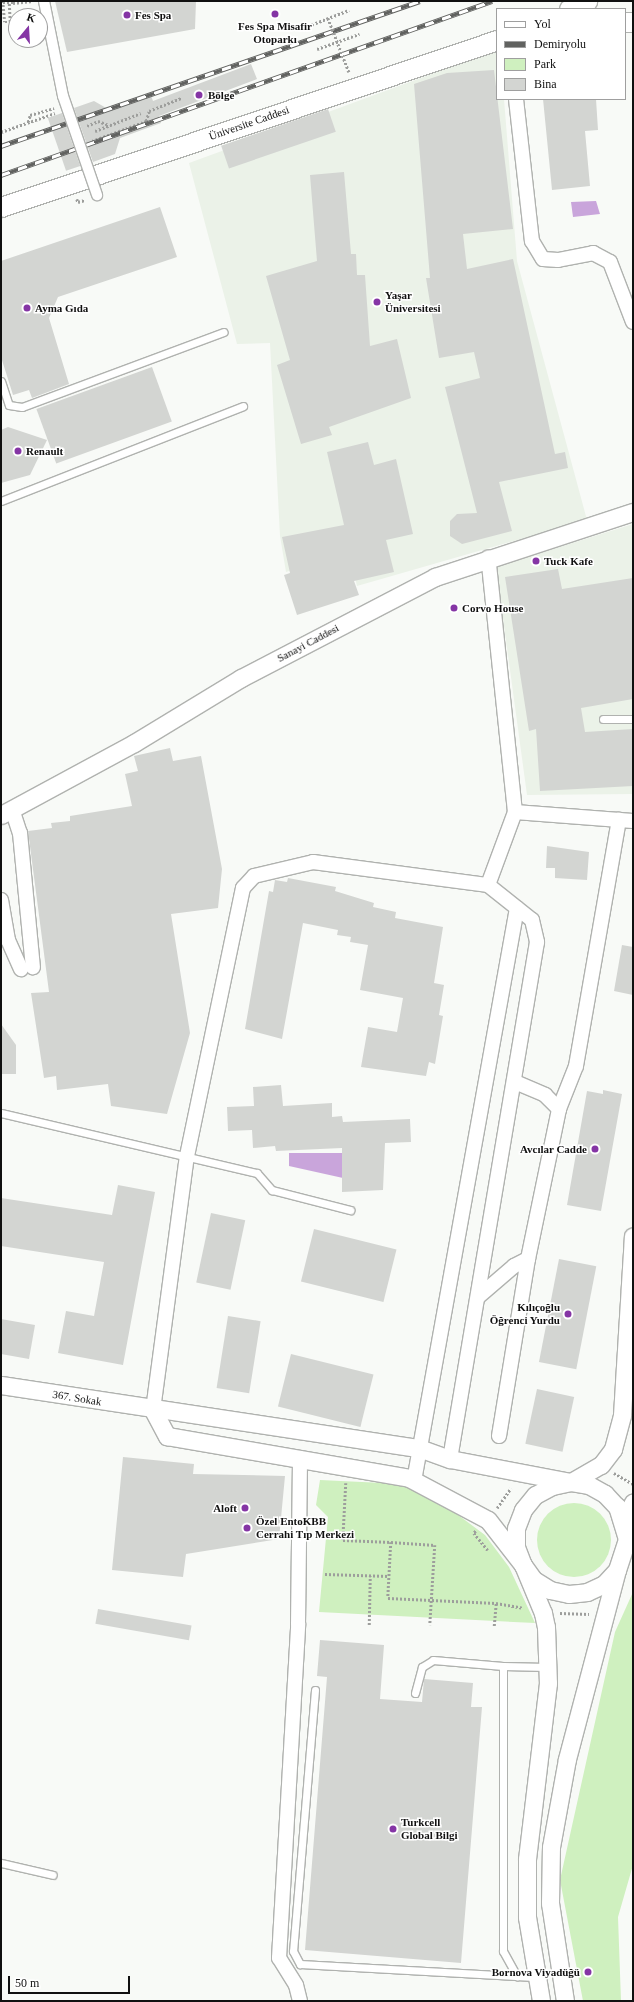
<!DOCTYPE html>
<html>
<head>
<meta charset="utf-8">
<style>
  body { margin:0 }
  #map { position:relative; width:634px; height:2002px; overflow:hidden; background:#f8faf7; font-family:Georgia,serif }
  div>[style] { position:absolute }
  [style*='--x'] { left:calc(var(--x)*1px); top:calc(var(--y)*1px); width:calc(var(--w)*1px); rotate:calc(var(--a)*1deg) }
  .built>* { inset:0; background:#ebf2e8 }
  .green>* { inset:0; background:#cff0bf }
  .round { border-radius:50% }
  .water>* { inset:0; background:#c9a5db }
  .building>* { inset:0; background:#d3d5d2; transform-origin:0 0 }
  .path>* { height:2.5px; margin-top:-1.25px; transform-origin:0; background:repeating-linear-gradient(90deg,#9d9e9c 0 2px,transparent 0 4px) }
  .roads { filter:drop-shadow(1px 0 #b0b2af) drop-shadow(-1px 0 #b0b2af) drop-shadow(0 1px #b0b2af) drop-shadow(0 -1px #b0b2af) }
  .service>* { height:7px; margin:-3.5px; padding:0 3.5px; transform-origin:3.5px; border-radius:3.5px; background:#fff }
  .minor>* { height:14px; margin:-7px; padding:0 7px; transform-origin:7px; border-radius:7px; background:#fff }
  .tertiary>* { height:17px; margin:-8.5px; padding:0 8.5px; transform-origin:8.5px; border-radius:8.5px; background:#fff }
  .secondary>* { height:19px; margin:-9.5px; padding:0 9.5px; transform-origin:9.5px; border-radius:9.5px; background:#fff }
  .rail>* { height:4.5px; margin-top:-2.25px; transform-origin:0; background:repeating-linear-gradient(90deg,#fff 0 9px,#616260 0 18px); box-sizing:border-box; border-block:1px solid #616260 }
  .path-bridge>* { height:2.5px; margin-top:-1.25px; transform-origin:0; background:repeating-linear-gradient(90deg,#9d9e9c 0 2px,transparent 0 4px) }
  .bridges { filter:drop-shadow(1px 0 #b0b2af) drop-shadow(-1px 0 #b0b2af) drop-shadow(0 1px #b0b2af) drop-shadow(0 -1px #b0b2af) }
  .pedestrian-bridge>* { height:10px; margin:-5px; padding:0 5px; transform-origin:5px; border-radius:5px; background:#fff }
  .dots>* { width:11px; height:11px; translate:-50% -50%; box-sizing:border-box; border:2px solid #fff; border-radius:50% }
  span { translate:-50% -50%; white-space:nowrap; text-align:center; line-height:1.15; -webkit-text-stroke:3px #fff; paint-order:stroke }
  .poi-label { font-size:11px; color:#101010; font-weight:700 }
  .left { translate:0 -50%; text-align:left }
  .right { translate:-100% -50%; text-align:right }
  .street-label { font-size:11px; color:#101010 }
  .frame { position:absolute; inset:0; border:2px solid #101010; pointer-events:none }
  .legend { position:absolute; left:496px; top:8px; width:130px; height:92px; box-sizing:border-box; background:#fff; border:1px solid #9f9f9f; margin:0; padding:5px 7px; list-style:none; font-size:12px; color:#101010 }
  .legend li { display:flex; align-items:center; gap:8px; height:20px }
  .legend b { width:20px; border:1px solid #9f9f9f }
  .north { position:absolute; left:8px; top:8px; width:40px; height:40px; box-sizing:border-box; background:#fff; border:1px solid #9f9f9f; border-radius:50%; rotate:18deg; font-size:11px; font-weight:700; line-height:16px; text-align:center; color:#101010 }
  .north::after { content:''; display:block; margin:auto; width:14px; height:18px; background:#8535a5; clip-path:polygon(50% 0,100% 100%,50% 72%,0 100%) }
  .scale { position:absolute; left:8px; top:1976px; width:122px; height:18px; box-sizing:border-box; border:2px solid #101010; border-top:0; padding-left:5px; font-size:12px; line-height:14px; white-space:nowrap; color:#101010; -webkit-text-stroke:3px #fff; paint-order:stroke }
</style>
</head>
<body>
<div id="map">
  <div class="built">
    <i style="clip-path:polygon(497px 50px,497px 99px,504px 99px,517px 261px,587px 520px,357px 586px,349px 552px,286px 572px,280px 536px,270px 343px,237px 344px,189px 163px)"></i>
    <i style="clip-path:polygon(633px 524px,633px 794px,527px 795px,496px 567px)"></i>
  </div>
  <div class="green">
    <i style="clip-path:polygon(320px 1480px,404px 1484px,442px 1503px,485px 1535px,509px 1567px,535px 1623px,319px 1612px,328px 1517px,316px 1505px)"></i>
    <i class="round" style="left:537px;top:1503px;width:74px;height:74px"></i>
    <i style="clip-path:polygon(633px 1592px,633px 1865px,618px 1917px,621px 2001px,583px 2001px,560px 1880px,615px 1632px)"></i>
  </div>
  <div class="water">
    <i style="clip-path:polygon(596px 201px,600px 214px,573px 217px,571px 202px)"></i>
    <i style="clip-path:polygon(289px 1153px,342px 1153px,343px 1178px,289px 1166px)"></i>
  </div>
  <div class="building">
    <i style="clip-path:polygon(55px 1px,196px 1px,195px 29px,67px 52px)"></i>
    <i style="clip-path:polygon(251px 64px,257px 79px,159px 116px,161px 123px,120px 138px,115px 154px,93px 162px,74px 108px,94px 101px,108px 109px,150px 93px,153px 101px)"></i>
    <i style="clip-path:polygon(494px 70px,513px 229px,463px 234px,467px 269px,513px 259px,555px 454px,565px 452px,568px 468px,499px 482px,512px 531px,462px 544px,450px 536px,450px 521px,457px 514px,477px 513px,445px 387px,480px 378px,474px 352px,439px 358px,426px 278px,430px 278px,414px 84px,447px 73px)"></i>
    <i style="clip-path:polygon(543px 99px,596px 99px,598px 130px,585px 131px,590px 186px,552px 190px)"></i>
    <i style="left:328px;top:109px;width:24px;height:113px;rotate:71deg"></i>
    <i style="left:62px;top:113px;width:56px;height:15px;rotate:71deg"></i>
    <i style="clip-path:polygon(344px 172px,351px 254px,356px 254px,357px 275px,365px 275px,370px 346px,397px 339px,411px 398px,329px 427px,332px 435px,301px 444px,277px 365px,290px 360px,266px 276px,317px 261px,310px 175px)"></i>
    <i style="clip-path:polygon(160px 207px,177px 257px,58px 297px,49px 318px,69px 384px,32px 398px,29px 390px,13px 395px,1px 357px,1px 261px)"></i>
    <i style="left:152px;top:367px;width:58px;height:123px;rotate:70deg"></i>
    <i style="clip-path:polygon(8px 427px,47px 440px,30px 475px,1px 483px,1px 430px)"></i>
    <i style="clip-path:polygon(368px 442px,374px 465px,396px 459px,413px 534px,386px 540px,394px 572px,354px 581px,359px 595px,297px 615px,284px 575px,290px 573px,282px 537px,344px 525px,327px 452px)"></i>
    <i style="clip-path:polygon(558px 569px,562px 589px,633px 578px,633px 699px,581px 708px,585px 732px,633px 729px,633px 786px,540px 791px,536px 729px,529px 731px,505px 577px)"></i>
    <i style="clip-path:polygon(170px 748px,173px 761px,201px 756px,222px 869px,218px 908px,171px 914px,190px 1033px,167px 1114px,111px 1106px,108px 1084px,57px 1090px,56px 1076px,44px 1078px,31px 993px,49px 992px,28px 831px,52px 828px,51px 823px,70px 821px,70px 816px,132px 806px,125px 774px,138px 771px,134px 756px)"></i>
    <i style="clip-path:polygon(547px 846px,589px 852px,587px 880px,555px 878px,555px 868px,546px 868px)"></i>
    <i style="clip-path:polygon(288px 878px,336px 887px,335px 891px,374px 903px,373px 907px,396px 912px,395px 918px,443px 927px,434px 983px,444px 985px,439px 1015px,443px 1016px,435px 1064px,429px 1062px,426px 1076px,361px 1067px,368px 1027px,397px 1032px,403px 998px,360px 990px,368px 945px,350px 942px,351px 937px,337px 935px,338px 930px,303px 923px,282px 1039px,245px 1029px,269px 891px,273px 892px,275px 880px,287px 882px)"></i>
    <i style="clip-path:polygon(622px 945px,633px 947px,633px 995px,614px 991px)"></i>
    <i style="clip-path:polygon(1px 1024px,16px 1045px,16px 1074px,1px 1074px)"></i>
    <i style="clip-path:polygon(281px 1085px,283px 1106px,332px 1103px,332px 1117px,342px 1116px,343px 1122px,410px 1119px,411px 1142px,385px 1143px,383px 1190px,342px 1192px,342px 1148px,276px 1151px,275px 1146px,253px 1148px,252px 1130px,228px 1131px,227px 1107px,254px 1106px,253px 1087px)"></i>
    <i style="clip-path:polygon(603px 1090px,622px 1094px,601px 1211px,567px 1205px,587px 1091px,603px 1094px)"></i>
    <i style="clip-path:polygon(118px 1185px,155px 1192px,123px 1365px,58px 1353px,66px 1311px,94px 1316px,104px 1262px,1px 1246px,1px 1198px,112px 1215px)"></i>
    <i style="left:211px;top:1213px;width:35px;height:71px;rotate:12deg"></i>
    <i style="left:314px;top:1229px;width:85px;height:54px;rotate:14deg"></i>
    <i style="left:559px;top:1259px;width:38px;height:105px;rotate:11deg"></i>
    <i style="left:228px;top:1316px;width:33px;height:73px;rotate:9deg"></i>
    <i style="clip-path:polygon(1px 1319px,35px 1325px,29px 1359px,1px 1354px)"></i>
    <i style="left:291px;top:1354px;width:85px;height:54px;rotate:14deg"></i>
    <i style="left:537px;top:1389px;width:38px;height:56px;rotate:12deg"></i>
    <i style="clip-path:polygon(123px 1457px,194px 1464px,193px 1474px,285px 1476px,279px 1539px,186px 1554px,183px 1577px,112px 1570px)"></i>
    <i style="left:98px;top:1609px;width:95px;height:15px;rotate:10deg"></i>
    <i style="clip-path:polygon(320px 1640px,384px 1645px,380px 1699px,422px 1702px,424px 1679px,473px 1683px,471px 1707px,482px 1707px,461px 1963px,305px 1950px,327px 1677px,317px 1676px)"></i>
  </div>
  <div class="path">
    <i style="--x:3;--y:1;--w:21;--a:85"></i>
    <i style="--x:5;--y:22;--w:5;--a:0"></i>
    <i style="--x:10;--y:22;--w:21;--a:-93"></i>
    <i style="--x:13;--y:3;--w:20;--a:-6"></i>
    <i style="--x:308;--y:26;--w:44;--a:-21.3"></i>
    <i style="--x:317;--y:49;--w:45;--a:-19.7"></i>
    <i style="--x:28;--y:122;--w:7;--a:-74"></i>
    <i style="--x:30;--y:115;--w:25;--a:-16"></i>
    <i style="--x:87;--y:126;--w:12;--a:-24"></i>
    <i style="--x:98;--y:121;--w:12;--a:20"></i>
    <i style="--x:95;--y:131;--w:49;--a:-21.4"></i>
    <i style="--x:1;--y:132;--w:57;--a:-19.4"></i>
    <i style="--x:92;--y:141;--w:58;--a:-20.3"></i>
    <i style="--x:146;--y:121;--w:10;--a:-73"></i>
    <i style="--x:149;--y:111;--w:35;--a:-22"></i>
    <i style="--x:77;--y:199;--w:3;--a:72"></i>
    <i style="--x:78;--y:202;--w:7;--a:-16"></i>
    <i style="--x:614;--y:1473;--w:22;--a:30"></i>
    <i style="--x:346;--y:1483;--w:57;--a:93"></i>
    <i style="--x:343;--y:1540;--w:48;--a:2.4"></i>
    <i style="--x:391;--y:1542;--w:56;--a:93.1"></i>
    <i style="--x:388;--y:1598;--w:108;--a:2.7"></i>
    <i style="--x:496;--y:1603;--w:27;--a:10"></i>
    <i style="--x:497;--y:1508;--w:24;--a:-55"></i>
    <i style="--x:476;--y:1531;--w:3;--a:135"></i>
    <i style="--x:474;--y:1533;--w:22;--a:51"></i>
    <i style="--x:391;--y:1542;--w:44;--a:3.9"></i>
    <i style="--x:435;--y:1545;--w:80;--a:93.6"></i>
    <i style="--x:325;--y:1574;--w:64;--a:1.8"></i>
    <i style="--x:560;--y:1613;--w:29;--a:2"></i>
    <i style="--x:369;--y:1625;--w:49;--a:-88.8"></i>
    <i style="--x:494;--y:1626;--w:23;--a:-85"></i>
  </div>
  <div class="roads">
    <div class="service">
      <i style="--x:1;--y:381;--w:25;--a:72"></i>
      <i style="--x:9;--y:405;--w:13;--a:9"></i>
      <i style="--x:22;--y:407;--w:215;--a:-20.4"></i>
      <i style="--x:1;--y:501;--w:260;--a:-21.4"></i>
      <i style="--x:603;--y:719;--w:30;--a:0"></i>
      <i style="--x:1;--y:1113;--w:263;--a:13.2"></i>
      <i style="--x:257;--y:1173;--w:23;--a:49"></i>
      <i style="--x:272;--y:1190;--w:81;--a:14.4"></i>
      <i style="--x:503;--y:1666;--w:44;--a:1.3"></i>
      <i style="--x:315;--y:1690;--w:262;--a:94.8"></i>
      <i style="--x:293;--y:1951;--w:15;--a:62"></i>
      <i style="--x:300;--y:1964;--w:234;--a:3.2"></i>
      <i style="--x:415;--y:1693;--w:27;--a:-75"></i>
      <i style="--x:422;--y:1667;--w:13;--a:-32"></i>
      <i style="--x:433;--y:1660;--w:70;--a:4.9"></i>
      <i style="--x:503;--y:1666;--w:285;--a:90"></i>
      <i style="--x:503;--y:1951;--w:29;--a:61"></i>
      <i style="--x:1;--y:1863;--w:53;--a:13"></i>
    </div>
    <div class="minor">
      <i style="--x:516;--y:99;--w:143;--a:83.6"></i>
      <i style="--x:532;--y:241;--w:21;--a:59"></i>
      <i style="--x:543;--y:259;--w:15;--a:4"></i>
      <i style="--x:558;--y:260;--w:36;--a:-11"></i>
      <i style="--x:593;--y:253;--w:19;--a:28"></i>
      <i style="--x:610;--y:262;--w:64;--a:69"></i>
      <i style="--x:12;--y:809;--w:25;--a:72"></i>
      <i style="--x:20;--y:833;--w:135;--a:84.5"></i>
      <i style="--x:515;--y:812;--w:118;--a:4.4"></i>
      <i style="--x:488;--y:885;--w:78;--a:-69.7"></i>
      <i style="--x:515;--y:812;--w:256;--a:-96"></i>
      <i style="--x:1;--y:900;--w:41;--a:80.1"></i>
      <i style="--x:8;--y:940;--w:32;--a:66"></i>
      <i style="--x:515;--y:1082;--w:33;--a:23"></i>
      <i style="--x:545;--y:1095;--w:20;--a:45"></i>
      <i style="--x:478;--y:1297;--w:48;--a:-40.7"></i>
      <i style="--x:514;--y:1266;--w:16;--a:-27"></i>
      <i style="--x:153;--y:1410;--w:256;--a:-82.4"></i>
      <i style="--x:187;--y:1156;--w:274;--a:-78.2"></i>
      <i style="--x:243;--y:888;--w:16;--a:-47"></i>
      <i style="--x:254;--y:876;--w:61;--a:-13.3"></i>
      <i style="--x:313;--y:862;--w:177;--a:7.5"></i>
      <i style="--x:488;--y:885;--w:56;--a:38.5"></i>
      <i style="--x:532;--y:920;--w:23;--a:77"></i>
      <i style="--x:537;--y:942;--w:524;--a:99.55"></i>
      <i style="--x:499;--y:1436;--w:179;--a:-80.7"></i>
      <i style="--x:528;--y:1259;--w:153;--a:-78.3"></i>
      <i style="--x:559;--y:1109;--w:46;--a:-68.4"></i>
      <i style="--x:576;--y:1066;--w:250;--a:-80.1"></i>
      <i style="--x:414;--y:1481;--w:582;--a:-79.81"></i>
      <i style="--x:300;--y:2001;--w:16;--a:-104"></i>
      <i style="--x:296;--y:1985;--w:32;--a:-122"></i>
      <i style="--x:279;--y:1958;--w:335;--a:-86.7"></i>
      <i style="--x:298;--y:1624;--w:166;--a:-89.3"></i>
    </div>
    <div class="tertiary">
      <i style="--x:1;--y:815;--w:151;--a:-28.4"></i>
      <i style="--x:134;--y:743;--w:125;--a:-31.3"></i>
      <i style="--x:241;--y:678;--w:219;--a:-27.5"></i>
      <i style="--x:435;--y:577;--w:208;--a:-18.2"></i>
      <i style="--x:1;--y:1385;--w:423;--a:8.6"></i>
      <i style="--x:419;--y:1448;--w:33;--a:20"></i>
      <i style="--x:450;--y:1459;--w:123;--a:10.8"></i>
      <i style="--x:571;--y:1482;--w:34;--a:-30"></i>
      <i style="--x:601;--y:1465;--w:20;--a:-53"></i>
      <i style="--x:613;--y:1449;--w:35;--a:-75"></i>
      <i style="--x:622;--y:1415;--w:179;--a:-86.5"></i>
      <i style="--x:153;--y:1410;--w:30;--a:62"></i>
      <i style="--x:167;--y:1436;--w:246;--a:9.8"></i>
      <i style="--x:409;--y:1478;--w:89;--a:28"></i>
      <i style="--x:488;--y:1520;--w:57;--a:52.1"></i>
      <i style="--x:523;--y:1565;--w:19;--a:54"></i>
      <i style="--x:534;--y:1580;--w:19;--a:32"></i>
      <i style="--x:550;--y:1590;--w:19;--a:12"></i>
      <i style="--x:569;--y:1594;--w:18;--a:-6"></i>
      <i style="--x:587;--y:1592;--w:19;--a:-25"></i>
      <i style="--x:604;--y:1584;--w:19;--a:-47"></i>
      <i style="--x:617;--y:1570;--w:33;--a:-72"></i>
      <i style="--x:627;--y:1539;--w:34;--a:-107"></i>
      <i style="--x:617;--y:1507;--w:18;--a:-133"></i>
      <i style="--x:605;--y:1494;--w:18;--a:-151"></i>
      <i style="--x:589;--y:1485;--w:18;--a:-171"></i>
      <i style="--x:571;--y:1482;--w:19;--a:168"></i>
      <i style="--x:552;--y:1486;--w:19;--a:152"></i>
      <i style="--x:535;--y:1495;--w:19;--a:129"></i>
      <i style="--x:523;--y:1510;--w:19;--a:111"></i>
      <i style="--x:516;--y:1528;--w:19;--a:90"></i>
      <i style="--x:516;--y:1547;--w:19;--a:69"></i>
      <i style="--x:523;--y:1565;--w:52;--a:67.4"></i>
      <i style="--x:543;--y:1613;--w:14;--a:78"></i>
      <i style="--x:546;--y:1627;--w:56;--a:88"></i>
      <i style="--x:548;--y:1683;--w:177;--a:96.8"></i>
      <i style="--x:527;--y:1859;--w:58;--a:90"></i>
      <i style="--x:527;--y:1917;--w:85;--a:80.5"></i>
      <i style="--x:625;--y:1523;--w:22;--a:-69"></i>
      <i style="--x:565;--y:2001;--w:99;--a:-98.7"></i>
      <i style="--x:550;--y:1903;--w:56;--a:-89"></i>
      <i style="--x:551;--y:1847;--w:89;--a:-79.7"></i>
      <i style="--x:567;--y:1759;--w:192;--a:-75.2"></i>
    </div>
    <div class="secondary">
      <i style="--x:569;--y:9;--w:20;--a:-24"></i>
      <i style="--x:625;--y:22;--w:8;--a:0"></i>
      <i style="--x:1;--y:207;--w:523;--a:-18.61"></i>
    </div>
  </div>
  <div class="rail">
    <i style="--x:1;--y:146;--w:443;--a:-19.1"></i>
    <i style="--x:1;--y:175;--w:521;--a:-19.51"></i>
  </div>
  <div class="path-bridge">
    <i style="--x:3;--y:3;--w:10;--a:0"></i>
    <i style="--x:328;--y:18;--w:58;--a:68.7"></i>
  </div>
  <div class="bridges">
    <div class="pedestrian-bridge">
      <i style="--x:44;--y:1;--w:97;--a:78.7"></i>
      <i style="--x:63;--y:96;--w:105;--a:71"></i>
    </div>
  </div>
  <div class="dots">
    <i style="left:275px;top:14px;background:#8535a5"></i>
    <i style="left:127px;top:15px;background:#8535a5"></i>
    <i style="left:199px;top:95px;background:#8535a5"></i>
    <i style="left:377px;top:302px;background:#8535a5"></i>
    <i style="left:27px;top:308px;background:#8535a5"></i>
    <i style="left:18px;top:451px;background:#8535a5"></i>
    <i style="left:536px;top:561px;background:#8535a5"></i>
    <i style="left:454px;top:608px;background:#8535a5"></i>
    <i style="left:595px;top:1149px;background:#8535a5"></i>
    <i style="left:568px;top:1314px;background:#8535a5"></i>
    <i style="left:245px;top:1508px;background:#8535a5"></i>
    <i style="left:247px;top:1528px;background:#8535a5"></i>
    <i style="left:393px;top:1829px;background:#8535a5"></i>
    <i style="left:588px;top:1972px;background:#8535a5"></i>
  </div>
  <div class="poi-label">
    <span class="left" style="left:135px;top:15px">Fes Spa</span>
    <span style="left:275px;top:33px">Fes Spa Misafir<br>Otoparkı</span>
    <span class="left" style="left:208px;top:95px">Bölge</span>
    <span class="left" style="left:385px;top:302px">Yaşar<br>Üniversitesi</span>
    <span class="left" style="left:35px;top:308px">Ayma Gıda</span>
    <span class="left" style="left:26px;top:451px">Renault</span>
    <span class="left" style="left:544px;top:561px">Tuck Kafe</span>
    <span class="left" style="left:462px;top:608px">Corvo House</span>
    <span class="right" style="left:587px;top:1149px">Avcılar Cadde</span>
    <span class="right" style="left:560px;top:1314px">Kılıçoğlu<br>Öğrenci Yurdu</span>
    <span class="right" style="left:237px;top:1508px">Aloft</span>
    <span class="left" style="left:256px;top:1528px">Özel EntoKBB<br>Cerrahi Tıp Merkezi</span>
    <span class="left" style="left:401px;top:1829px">Turkcell<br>Global Bilgi</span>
    <span class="right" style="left:580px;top:1972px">Bornova Viyadüğü</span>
  </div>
  <div class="street-label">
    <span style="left:249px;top:123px;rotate:-19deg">Üniversite Caddesi</span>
    <span style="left:308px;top:643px;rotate:-28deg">Sanayi Caddesi</span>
    <span style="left:77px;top:1398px;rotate:9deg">367. Sokak</span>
  </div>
  <div class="frame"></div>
  <ul class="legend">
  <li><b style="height:5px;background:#fff"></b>Yol</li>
  <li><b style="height:5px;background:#616260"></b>Demiryolu</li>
  <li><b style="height:11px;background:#cff0bf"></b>Park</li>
  <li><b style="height:11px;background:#d3d5d2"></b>Bina</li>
  </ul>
  <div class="north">K</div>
  <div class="scale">50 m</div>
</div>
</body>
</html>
